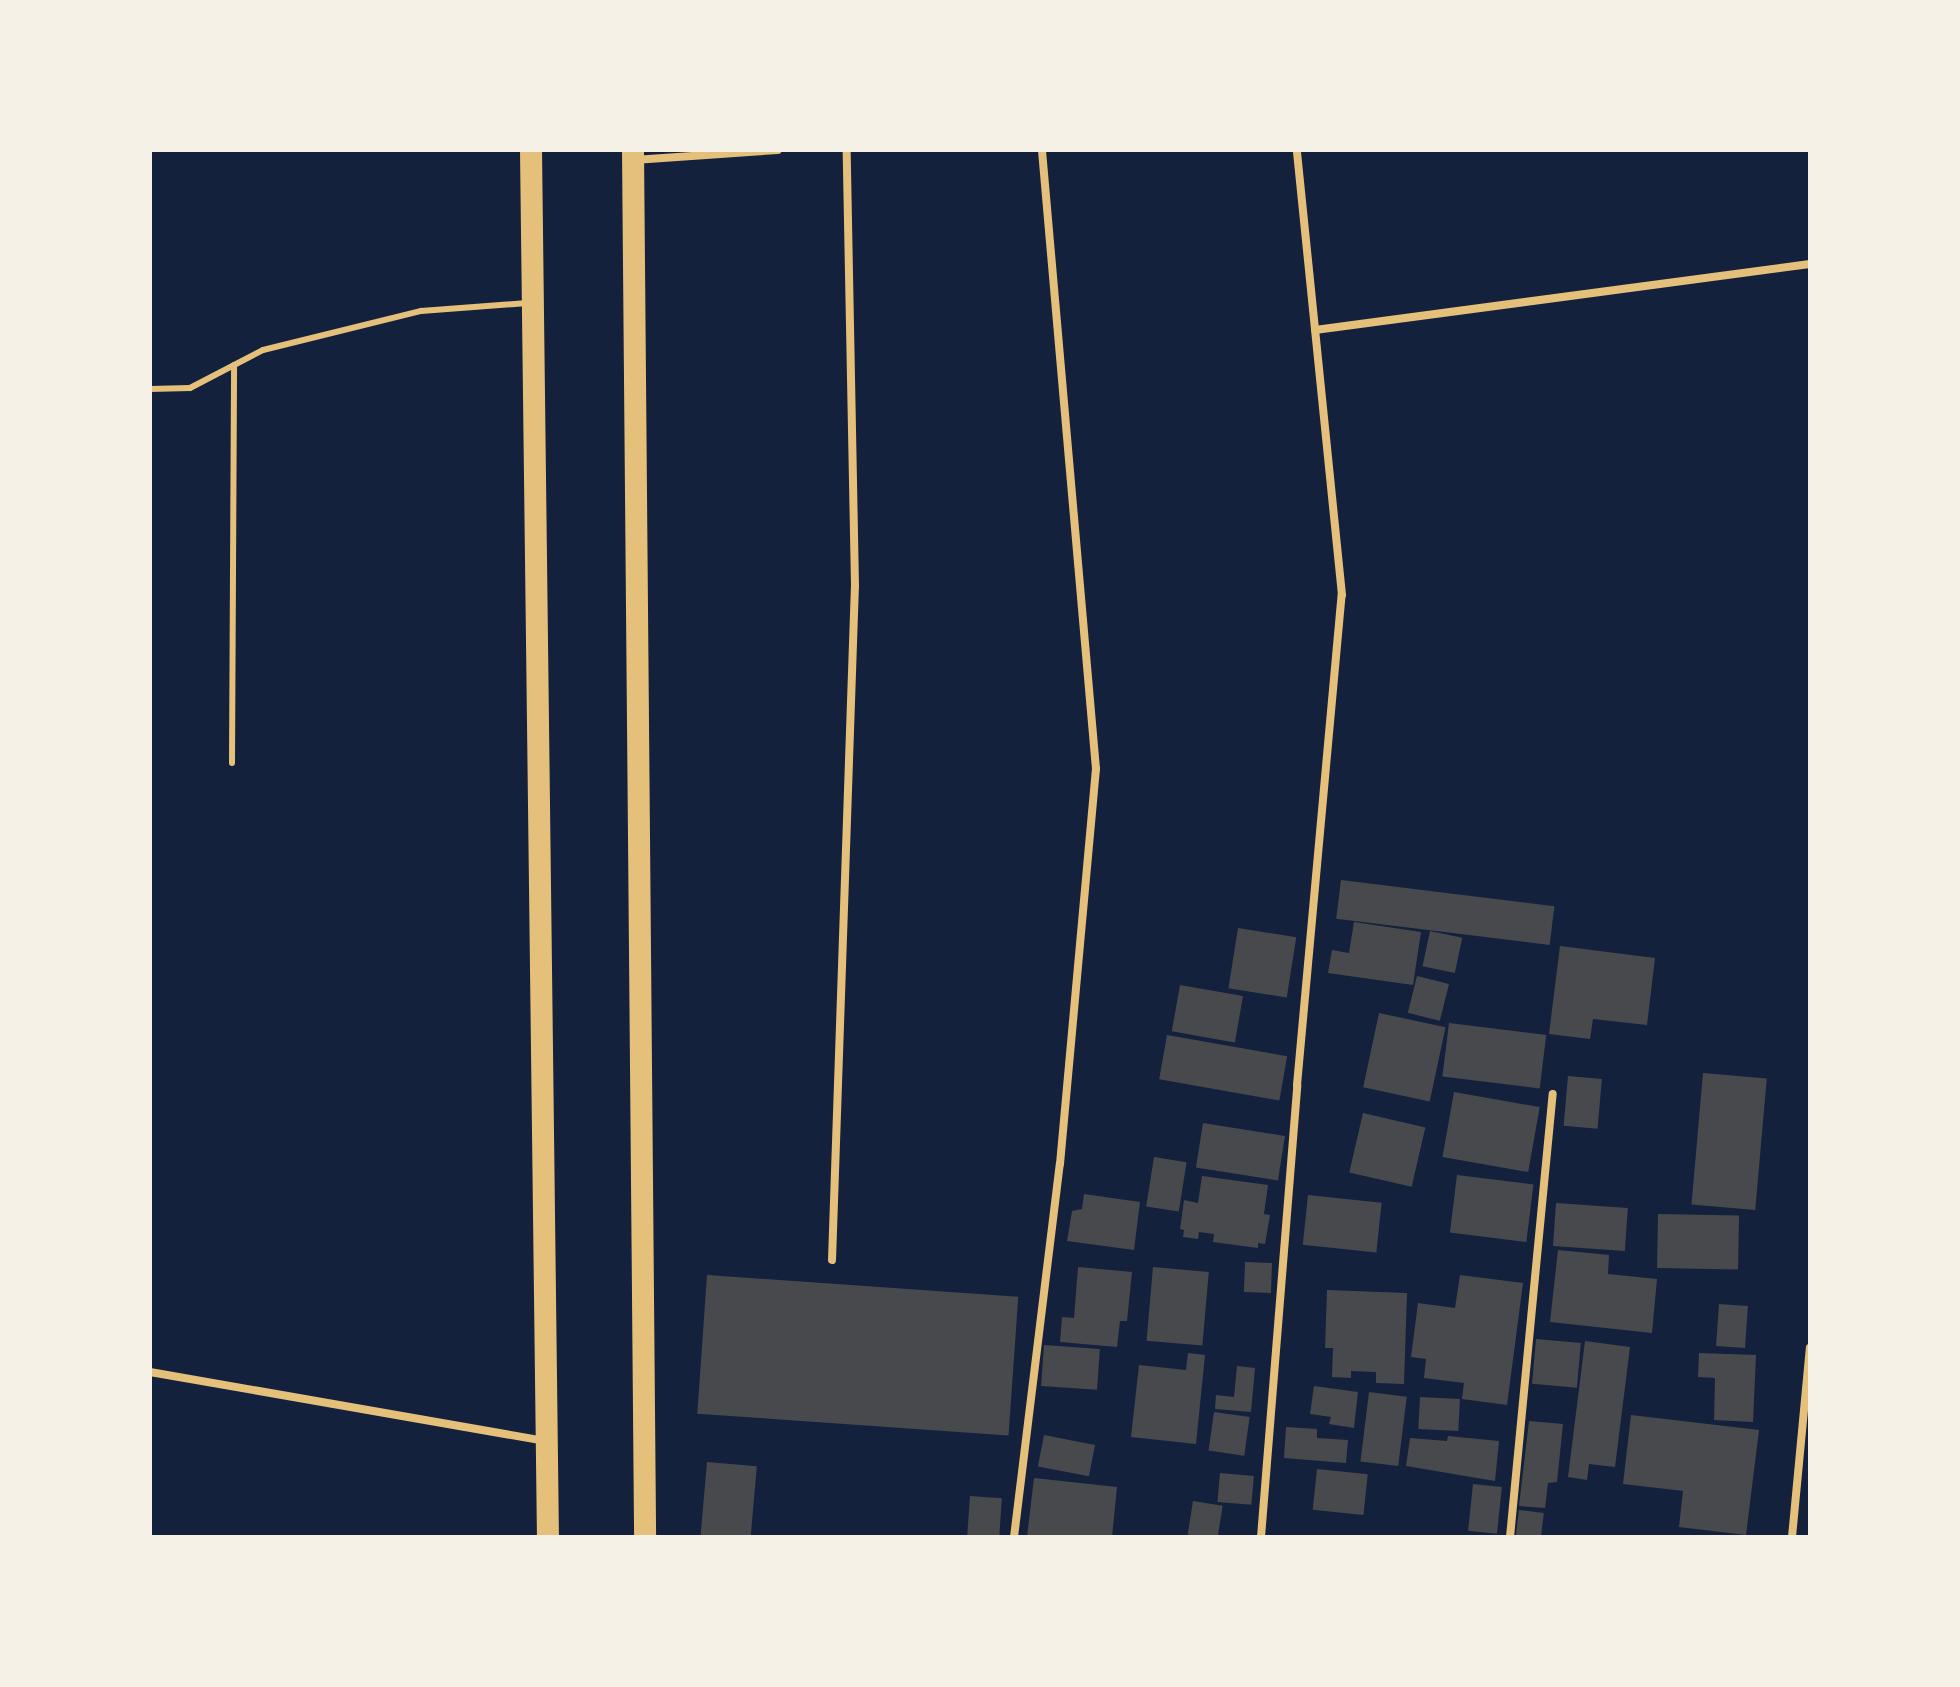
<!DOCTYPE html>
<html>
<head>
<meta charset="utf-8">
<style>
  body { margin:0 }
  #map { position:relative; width:1960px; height:1687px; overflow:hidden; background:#14213d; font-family:Ubuntu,sans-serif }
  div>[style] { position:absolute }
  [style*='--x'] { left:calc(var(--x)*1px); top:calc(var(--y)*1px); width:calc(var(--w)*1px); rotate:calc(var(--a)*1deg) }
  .building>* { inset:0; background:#48494c; transform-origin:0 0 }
  .service>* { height:6px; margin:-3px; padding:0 3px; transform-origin:3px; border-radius:3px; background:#e5c07b }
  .minor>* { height:8px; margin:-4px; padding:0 4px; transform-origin:4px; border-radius:4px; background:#e5c07b }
  .trunk>* { height:22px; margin:-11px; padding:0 11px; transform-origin:11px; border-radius:11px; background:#e5c07b }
  span { translate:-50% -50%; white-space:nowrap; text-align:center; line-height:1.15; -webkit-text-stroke:8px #f6f1e7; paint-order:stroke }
  .frame { position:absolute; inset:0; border:152px solid #f6f1e7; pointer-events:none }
</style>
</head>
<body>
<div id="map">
  <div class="building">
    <i style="left:1341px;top:880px;width:215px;height:39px;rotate:7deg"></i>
    <i style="clip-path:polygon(1354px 922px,1421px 932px,1413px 985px,1328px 973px,1332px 950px,1349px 953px)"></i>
    <i style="left:1238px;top:928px;width:59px;height:61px;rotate:9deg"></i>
    <i style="left:1430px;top:931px;width:33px;height:36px;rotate:12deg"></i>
    <i style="clip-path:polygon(1560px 946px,1655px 958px,1647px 1025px,1593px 1019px,1590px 1039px,1549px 1034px)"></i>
    <i style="left:1417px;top:976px;width:33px;height:38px;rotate:14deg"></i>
    <i style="left:1180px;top:985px;width:64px;height:47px;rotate:10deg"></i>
    <i style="left:1379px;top:1013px;width:68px;height:76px;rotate:12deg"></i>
    <i style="left:1449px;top:1023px;width:98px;height:54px;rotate:7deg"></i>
    <i style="left:1167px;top:1035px;width:122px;height:45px;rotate:10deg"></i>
    <i style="left:1703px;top:1073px;width:64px;height:132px;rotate:5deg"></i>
    <i style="left:1568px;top:1076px;width:34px;height:50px;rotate:5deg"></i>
    <i style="left:1454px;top:1092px;width:87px;height:66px;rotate:10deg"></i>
    <i style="left:1363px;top:1113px;width:64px;height:61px;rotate:13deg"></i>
    <i style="left:1203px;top:1123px;width:83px;height:45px;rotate:9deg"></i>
    <i style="left:1154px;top:1157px;width:33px;height:50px;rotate:9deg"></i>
    <i style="left:1457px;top:1175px;width:77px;height:58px;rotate:7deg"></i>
    <i style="clip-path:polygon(1202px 1176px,1268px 1185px,1264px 1214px,1270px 1215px,1265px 1244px,1258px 1243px,1258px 1248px,1213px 1242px,1214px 1234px,1199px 1232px,1198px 1239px,1183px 1237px,1184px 1230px,1180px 1229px,1184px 1200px,1198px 1203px)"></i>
    <i style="clip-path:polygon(1084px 1194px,1140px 1202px,1134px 1250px,1067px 1241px,1072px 1211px,1082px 1209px)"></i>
    <i style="left:1308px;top:1195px;width:74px;height:50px;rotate:6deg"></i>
    <i style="left:1556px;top:1203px;width:72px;height:43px;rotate:4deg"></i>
    <i style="left:1658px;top:1214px;width:81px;height:54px;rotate:1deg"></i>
    <i style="clip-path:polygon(1558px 1250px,1609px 1255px,1608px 1274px,1657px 1279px,1652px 1333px,1550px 1322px)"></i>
    <i style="left:1245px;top:1262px;width:27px;height:30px;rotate:2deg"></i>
    <i style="clip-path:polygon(1078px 1267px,1132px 1272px,1127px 1321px,1120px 1321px,1117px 1347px,1060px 1342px,1062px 1317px,1074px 1318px)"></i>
    <i style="left:1153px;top:1267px;width:56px;height:74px;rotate:5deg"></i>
    <i style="left:707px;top:1275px;width:312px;height:139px;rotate:4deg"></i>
    <i style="clip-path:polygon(1460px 1275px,1523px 1283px,1507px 1405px,1462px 1399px,1464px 1383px,1424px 1378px,1426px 1359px,1411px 1357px,1418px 1303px,1455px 1308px)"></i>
    <i style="clip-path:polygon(1327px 1290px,1407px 1293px,1404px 1384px,1376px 1383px,1376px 1372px,1351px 1371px,1351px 1378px,1332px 1377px,1333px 1348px,1325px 1348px)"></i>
    <i style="left:1719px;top:1304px;width:29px;height:42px;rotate:4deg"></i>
    <i style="left:1536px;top:1339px;width:45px;height:45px;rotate:5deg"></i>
    <i style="clip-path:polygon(1585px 1341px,1630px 1347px,1615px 1467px,1589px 1464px,1587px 1480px,1568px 1477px)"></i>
    <i style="left:1044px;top:1345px;width:56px;height:41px;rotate:4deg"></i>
    <i style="clip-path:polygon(1188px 1353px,1205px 1355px,1196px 1444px,1131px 1437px,1139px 1365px,1186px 1370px)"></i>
    <i style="clip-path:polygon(1699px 1353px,1756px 1355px,1753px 1422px,1714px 1420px,1715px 1378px,1698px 1377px)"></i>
    <i style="clip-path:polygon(1237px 1366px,1255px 1368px,1251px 1412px,1215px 1409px,1216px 1395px,1234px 1397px)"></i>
    <i style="clip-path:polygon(1314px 1386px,1358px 1392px,1354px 1428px,1329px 1424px,1331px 1417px,1310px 1414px)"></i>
    <i style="left:1369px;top:1392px;width:38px;height:70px;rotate:7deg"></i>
    <i style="left:1420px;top:1397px;width:40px;height:32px;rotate:3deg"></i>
    <i style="left:1214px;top:1412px;width:36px;height:39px;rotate:8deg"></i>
    <i style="clip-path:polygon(1631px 1415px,1759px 1430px,1746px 1535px,1679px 1527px,1683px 1491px,1623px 1484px)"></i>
    <i style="clip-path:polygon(1529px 1421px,1563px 1424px,1557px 1482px,1548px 1483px,1545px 1508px,1519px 1506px)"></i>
    <i style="clip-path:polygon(1286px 1427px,1317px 1429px,1317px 1438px,1348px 1440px,1346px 1463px,1284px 1458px)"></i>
    <i style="left:1044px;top:1435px;width:52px;height:32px;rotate:11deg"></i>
    <i style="clip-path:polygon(1448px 1436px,1499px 1441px,1495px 1481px,1406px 1466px,1410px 1438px,1447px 1441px)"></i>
    <i style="left:707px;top:1462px;width:50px;height:73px;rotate:5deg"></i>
    <i style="left:1317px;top:1469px;width:51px;height:41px;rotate:6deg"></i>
    <i style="left:1220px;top:1473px;width:34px;height:29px;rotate:5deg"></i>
    <i style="clip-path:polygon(1034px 1478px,1117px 1487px,1112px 1537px,1027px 1537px)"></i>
    <i style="left:1473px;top:1484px;width:29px;height:47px;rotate:6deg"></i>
    <i style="left:970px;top:1496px;width:32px;height:41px;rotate:4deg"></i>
    <i style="left:1193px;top:1501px;width:30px;height:34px;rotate:9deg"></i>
    <i style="left:1519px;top:1510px;width:25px;height:27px;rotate:7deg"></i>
  </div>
  <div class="service">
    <i style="--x:150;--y:389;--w:40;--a:-1.4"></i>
    <i style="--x:190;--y:388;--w:82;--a:-27.5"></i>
    <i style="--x:263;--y:350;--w:163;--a:-13.9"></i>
    <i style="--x:421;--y:311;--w:107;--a:-4.3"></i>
    <i style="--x:232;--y:763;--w:398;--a:-89.7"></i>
  </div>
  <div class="minor">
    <i style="--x:634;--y:160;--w:144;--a:-4"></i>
    <i style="--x:1315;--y:330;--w:499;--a:-7.6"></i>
    <i style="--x:832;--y:1260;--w:674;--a:-88.05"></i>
    <i style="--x:855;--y:586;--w:436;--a:-91.1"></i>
    <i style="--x:150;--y:1372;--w:402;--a:9.9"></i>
    <i style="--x:1014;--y:1537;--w:376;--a:-83"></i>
    <i style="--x:1060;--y:1164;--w:397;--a:-84.8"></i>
    <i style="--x:1096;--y:769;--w:621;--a:-94.99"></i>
    <i style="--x:1261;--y:1537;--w:453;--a:-85.4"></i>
    <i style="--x:1297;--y:1085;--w:492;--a:-84.8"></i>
    <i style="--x:1342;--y:595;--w:447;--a:-95.8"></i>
    <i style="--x:1510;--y:1537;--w:445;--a:-84.5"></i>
    <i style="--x:1792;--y:1537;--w:190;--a:-84.6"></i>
  </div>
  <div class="trunk">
    <i style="--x:531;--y:150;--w:1387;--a:89.3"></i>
    <i style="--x:633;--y:150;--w:1387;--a:89.5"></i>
  </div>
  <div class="frame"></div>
</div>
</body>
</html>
